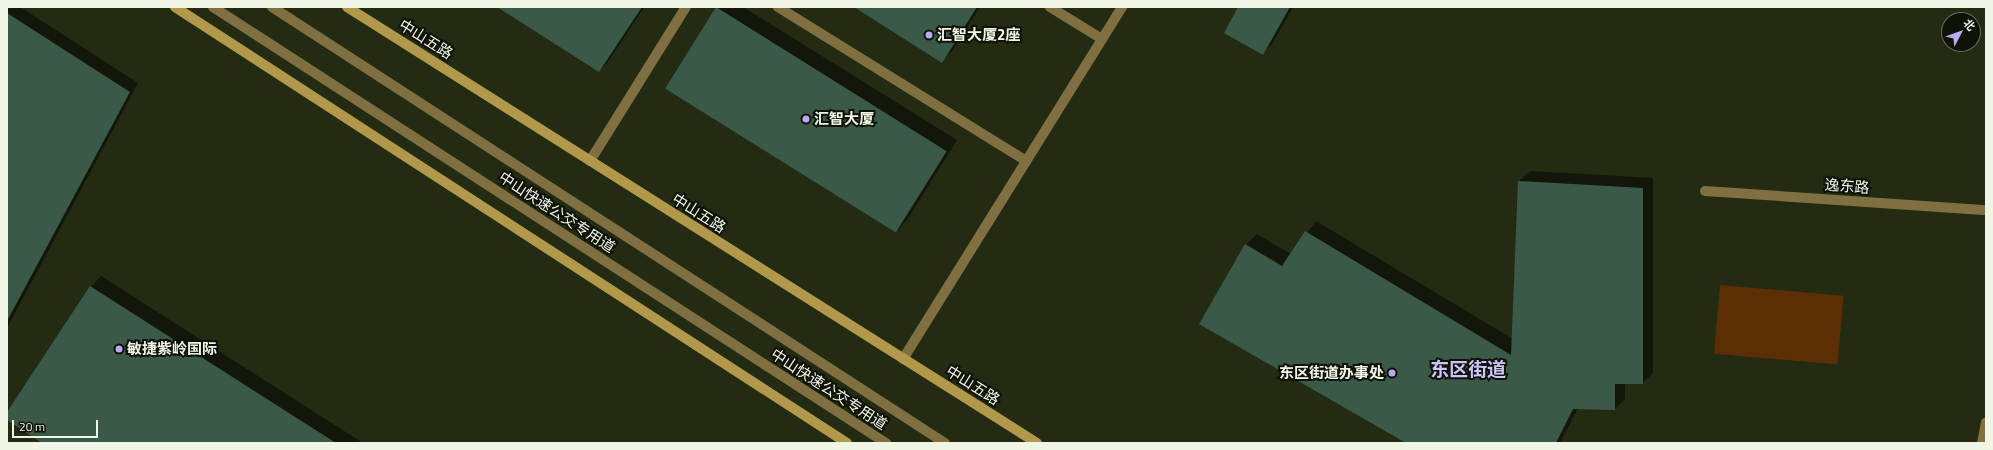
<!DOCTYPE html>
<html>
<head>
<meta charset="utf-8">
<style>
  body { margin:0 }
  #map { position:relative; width:1993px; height:450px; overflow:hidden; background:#232b12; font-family:"Titillium Web","Noto Sans SC",sans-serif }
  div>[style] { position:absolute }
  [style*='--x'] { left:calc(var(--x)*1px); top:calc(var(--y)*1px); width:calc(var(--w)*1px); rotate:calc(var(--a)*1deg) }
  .green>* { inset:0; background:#5b2f03; transform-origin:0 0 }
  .shadow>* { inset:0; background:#0007 }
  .building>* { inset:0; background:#3b5948; transform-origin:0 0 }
  .lane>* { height:10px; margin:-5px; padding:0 5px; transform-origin:5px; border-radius:5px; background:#807041 }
  .street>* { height:10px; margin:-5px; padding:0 5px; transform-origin:5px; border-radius:5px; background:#807041 }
  .secondary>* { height:10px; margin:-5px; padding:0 5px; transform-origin:5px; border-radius:5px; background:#b2984a }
  .dots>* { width:11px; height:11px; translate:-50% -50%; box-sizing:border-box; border:2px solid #0e1207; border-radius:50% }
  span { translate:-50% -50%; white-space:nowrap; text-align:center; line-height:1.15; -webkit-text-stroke:4px #0e1207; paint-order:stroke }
  .poi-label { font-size:15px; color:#f0f6e6; font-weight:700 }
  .left { translate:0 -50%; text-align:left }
  .right { translate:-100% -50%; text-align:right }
  .street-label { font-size:15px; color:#f0f6e6 }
  .district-label { font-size:19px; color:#cfc4fd; font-weight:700 }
  .frame { position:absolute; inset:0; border:8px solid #f0f6e6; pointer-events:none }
  .north { position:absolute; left:1941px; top:12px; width:40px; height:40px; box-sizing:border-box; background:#0e1207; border:1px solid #686d60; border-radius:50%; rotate:49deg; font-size:11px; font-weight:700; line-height:16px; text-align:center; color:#f0f6e6 }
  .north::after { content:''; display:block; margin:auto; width:14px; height:18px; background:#baaaf6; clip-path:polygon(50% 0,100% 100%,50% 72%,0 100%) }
  .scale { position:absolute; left:12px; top:420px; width:86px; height:18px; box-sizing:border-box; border:2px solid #f0f6e6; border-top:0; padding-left:5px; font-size:12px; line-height:14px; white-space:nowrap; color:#f0f6e6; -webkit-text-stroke:3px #0e1207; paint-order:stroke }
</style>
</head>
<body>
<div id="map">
  <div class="green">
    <i style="left:1720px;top:285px;width:124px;height:69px;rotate:5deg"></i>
  </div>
  <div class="shadow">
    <i style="clip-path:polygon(7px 7px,20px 7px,138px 83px,7px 328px)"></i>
    <i style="clip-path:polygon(499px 7px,644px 7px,608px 62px,599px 71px)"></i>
    <i style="clip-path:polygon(743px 7px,957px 140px,907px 220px,897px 231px,716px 8px)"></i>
    <i style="clip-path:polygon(856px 7px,980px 7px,952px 51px,942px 61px)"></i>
    <i style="clip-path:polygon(1239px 7px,1293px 7px,1272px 44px,1263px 53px)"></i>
    <i style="clip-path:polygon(1530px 171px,1653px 178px,1653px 373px,1643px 383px,1625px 383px,1625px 399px,1615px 409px,1578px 408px,1560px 443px,1408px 443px,1200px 323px,1246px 245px,1257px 234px,1291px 254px,1316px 221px,1513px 339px,1519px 181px)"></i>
    <i style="clip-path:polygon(101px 276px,363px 443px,44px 443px,7px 419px,7px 414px,91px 287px)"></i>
  </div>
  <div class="building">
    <i style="clip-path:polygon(497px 7px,642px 7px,599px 72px)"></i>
    <i style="left:716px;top:7px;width:272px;height:96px;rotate:32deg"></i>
    <i style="clip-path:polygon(854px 7px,977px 7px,942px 63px)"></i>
    <i style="clip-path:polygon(1238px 7px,1290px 7px,1263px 55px,1224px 33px)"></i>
    <i style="clip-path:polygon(7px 13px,130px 92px,7px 321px)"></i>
    <i style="clip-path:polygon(1518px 181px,1643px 188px,1643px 384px,1615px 384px,1615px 410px,1573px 409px,1556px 443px,1406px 443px,1199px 324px,1245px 244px,1282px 266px,1305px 231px,1511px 355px)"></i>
    <i style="clip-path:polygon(90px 286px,336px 443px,42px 443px,7px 420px,7px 412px)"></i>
  </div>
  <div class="lane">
    <i style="--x:213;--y:7;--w:802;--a:32.94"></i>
    <i style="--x:272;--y:7;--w:802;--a:32.94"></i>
  </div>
  <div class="street">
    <i style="--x:778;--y:7;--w:292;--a:31.8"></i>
    <i style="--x:1050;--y:7;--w:61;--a:31.6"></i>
    <i style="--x:590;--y:161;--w:181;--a:-58.1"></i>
    <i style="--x:1705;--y:191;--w:282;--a:3.9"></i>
    <i style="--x:903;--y:359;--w:415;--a:-58.1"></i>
    <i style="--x:1982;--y:443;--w:21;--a:-79"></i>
  </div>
  <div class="secondary">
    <i style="--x:175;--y:7;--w:801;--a:32.98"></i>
    <i style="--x:347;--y:7;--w:816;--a:32.29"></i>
  </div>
  <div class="dots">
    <i style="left:929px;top:35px;background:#baaaf6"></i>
    <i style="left:806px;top:119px;background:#baaaf6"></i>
    <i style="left:119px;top:349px;background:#baaaf6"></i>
    <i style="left:1392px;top:373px;background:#baaaf6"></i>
  </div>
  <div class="poi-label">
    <span class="left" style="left:937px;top:35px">汇智大厦2座</span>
    <span class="left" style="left:814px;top:119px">汇智大厦</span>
    <span class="left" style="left:127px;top:349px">敏捷紫岭国际</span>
    <span class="right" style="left:1384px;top:373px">东区街道办事处</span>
  </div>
  <div class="street-label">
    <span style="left:426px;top:39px;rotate:32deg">中山五路</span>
    <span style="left:1847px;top:186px;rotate:4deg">逸东路</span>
    <span style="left:557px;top:212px;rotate:33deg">中山快速公交专用道</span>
    <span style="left:699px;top:213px;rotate:32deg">中山五路</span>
    <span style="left:973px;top:385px;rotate:32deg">中山五路</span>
    <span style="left:829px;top:389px;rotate:33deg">中山快速公交专用道</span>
  </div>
  <div class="district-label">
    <span style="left:1468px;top:369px">东区街道</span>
  </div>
  <div class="frame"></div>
  <div class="north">北</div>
  <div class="scale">20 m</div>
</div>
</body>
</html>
